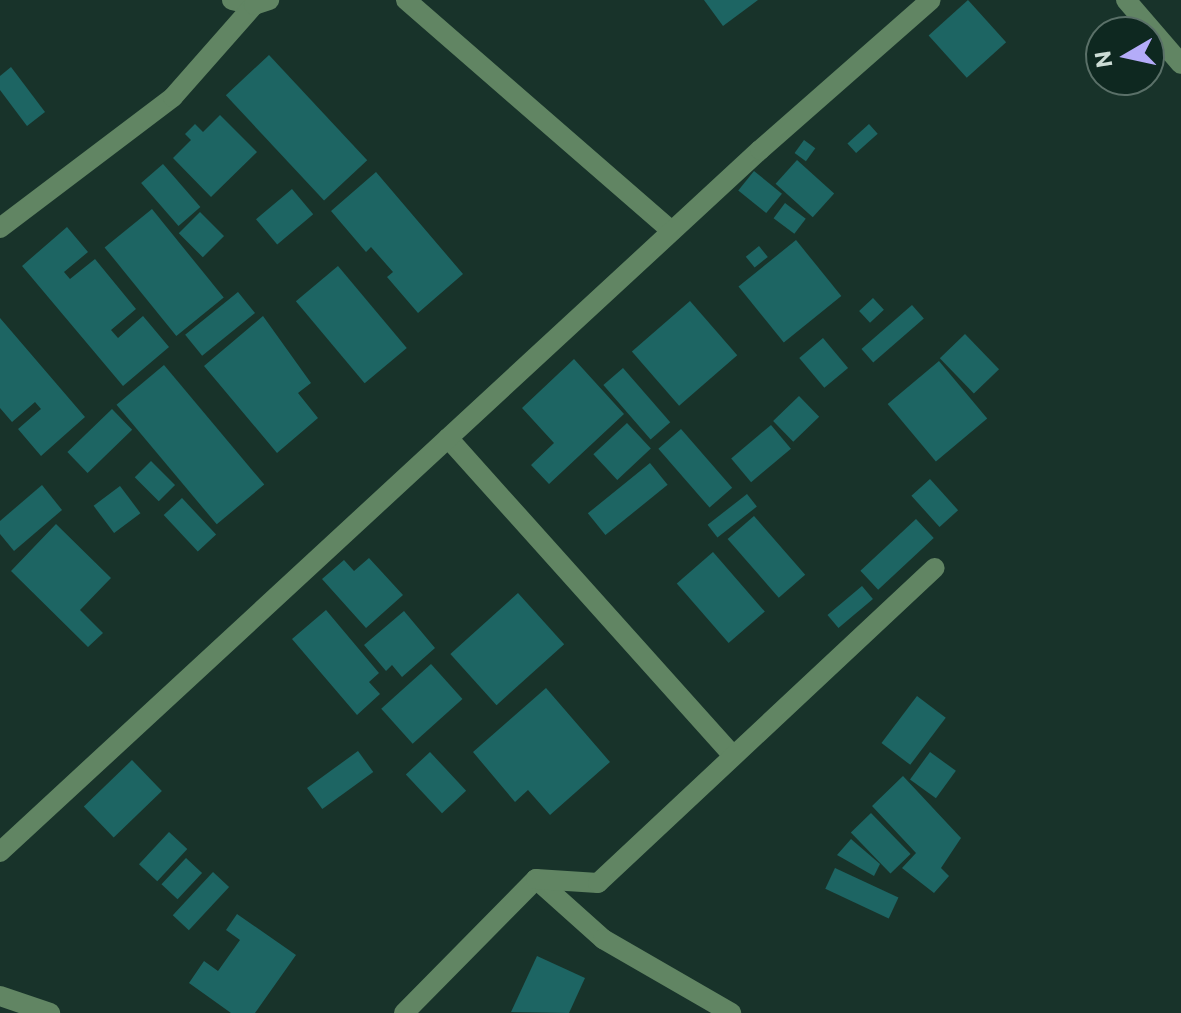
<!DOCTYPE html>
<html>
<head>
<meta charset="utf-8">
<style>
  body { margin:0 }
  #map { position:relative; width:1181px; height:1013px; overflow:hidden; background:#18332a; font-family:Commissioner,sans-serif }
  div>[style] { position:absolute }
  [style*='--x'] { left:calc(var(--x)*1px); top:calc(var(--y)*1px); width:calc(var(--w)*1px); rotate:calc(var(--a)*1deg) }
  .building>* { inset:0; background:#1d6563; transform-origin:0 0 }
  .minor>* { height:20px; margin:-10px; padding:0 10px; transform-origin:10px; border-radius:10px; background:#618563 }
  span { translate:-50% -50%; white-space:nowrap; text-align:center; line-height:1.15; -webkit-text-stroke:8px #0e2820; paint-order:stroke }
  .north { position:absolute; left:1085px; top:16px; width:80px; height:80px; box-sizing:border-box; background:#0e2820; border:2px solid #5a7068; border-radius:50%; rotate:261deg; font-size:22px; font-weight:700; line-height:32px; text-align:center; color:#ccdcd5 }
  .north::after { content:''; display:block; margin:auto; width:28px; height:36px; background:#b4acf9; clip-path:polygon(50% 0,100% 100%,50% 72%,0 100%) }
</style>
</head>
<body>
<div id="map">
  <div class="building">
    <i style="clip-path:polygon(704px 0,758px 0,723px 26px)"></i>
    <i style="left:968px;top:0;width:57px;height:53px;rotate:48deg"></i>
    <i style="left:269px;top:55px;width:144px;height:59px;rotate:47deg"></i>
    <i style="clip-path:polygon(11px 67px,45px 112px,27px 126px,0 90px,0 76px)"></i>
    <i style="clip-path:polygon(220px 115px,257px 152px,211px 197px,173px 158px,191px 140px,185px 134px,195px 124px,203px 132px)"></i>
    <i style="left:869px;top:124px;width:13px;height:29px;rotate:48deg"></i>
    <i style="left:804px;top:140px;width:14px;height:16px;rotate:36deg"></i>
    <i style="left:797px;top:160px;width:50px;height:32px;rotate:42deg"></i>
    <i style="left:163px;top:164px;width:57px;height:29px;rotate:49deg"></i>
    <i style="left:754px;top:171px;width:36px;height:25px;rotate:39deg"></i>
    <i style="clip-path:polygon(376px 172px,463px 274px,418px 313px,387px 277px,393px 272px,371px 247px,366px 252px,331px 211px)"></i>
    <i style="left:292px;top:189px;width:33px;height:47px;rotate:50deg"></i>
    <i style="left:785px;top:203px;width:26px;height:19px;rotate:37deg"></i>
    <i style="left:152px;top:209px;width:114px;height:61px;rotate:51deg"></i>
    <i style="left:200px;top:212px;width:34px;height:30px;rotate:45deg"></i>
    <i style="clip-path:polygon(67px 227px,88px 252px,64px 272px,70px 279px,95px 259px,136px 309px,111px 330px,118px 338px,143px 316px,169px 347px,123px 386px,22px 266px)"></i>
    <i style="left:796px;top:240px;width:72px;height:74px;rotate:51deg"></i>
    <i style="left:759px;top:246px;width:14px;height:17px;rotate:51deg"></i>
    <i style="left:338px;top:266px;width:107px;height:55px;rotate:50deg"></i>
    <i style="left:238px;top:292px;width:27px;height:68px;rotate:51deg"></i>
    <i style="left:873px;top:298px;width:16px;height:19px;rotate:47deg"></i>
    <i style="left:690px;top:301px;width:72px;height:77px;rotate:49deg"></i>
    <i style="left:912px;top:305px;width:18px;height:67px;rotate:49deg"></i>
    <i style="clip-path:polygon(263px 316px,311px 383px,298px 393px,318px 418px,277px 453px,204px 366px)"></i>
    <i style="clip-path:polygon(0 318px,85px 417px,41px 456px,18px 429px,41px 409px,35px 402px,12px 422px,0 408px)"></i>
    <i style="left:965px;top:334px;width:49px;height:35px;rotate:46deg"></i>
    <i style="left:823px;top:338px;width:39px;height:31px;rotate:50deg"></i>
    <i style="clip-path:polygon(574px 359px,624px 414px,549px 484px,531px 465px,554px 443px,522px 408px)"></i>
    <i style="left:939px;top:361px;width:75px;height:67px;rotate:50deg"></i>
    <i style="left:164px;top:365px;width:156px;height:62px;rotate:50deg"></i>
    <i style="left:623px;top:368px;width:72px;height:26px;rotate:49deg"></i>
    <i style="left:799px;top:396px;width:29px;height:36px;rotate:46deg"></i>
    <i style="left:112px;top:409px;width:29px;height:62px;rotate:46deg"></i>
    <i style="left:627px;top:423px;width:35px;height:46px;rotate:47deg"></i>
    <i style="left:771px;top:425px;width:31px;height:52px;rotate:50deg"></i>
    <i style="left:681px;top:429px;width:78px;height:30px;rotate:49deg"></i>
    <i style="left:151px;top:461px;width:34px;height:23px;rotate:45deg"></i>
    <i style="left:650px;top:463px;width:28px;height:80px;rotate:51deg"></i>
    <i style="left:930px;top:479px;width:42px;height:25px;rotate:48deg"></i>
    <i style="clip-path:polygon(42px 485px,62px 510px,14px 551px,0 534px,0 521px)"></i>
    <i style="left:120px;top:486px;width:34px;height:33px;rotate:53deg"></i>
    <i style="left:747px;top:494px;width:16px;height:50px;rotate:52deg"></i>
    <i style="left:182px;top:498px;width:50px;height:25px;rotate:47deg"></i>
    <i style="left:754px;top:516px;width:78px;height:35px;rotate:49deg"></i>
    <i style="left:916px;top:519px;width:26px;height:76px;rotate:47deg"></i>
    <i style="clip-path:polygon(56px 524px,111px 578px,80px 610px,103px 633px,88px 647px,11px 571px)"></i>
    <i style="left:713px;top:552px;width:79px;height:48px;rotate:49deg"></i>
    <i style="clip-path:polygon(369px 558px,403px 595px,366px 628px,322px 579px,344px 560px,354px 571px)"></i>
    <i style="left:862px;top:586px;width:17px;height:45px;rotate:50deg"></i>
    <i style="left:518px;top:593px;width:69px;height:91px;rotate:48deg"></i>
    <i style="clip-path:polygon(326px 610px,379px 673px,369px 682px,380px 694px,357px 715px,292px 639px)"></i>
    <i style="clip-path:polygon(404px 611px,435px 648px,402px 677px,392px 665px,386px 671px,364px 645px)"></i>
    <i style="left:431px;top:664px;width:47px;height:67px;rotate:48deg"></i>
    <i style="clip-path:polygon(546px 688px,610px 762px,550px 815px,528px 790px,515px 802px,473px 752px)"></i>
    <i style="left:917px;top:696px;width:36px;height:59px;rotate:37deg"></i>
    <i style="left:358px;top:751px;width:26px;height:63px;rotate:54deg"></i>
    <i style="left:430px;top:752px;width:53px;height:33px;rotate:47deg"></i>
    <i style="left:930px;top:752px;width:32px;height:34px;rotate:36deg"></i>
    <i style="left:132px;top:760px;width:43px;height:67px;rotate:46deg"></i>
    <i style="clip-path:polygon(903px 776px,961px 838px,941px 868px,949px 876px,934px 893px,902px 868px,916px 853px,872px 806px)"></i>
    <i style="left:871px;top:813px;width:57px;height:28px;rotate:46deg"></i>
    <i style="left:169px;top:832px;width:25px;height:44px;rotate:43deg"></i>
    <i style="clip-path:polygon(851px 839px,880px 864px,874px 876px,837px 855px)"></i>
    <i style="left:186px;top:858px;width:22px;height:36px;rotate:43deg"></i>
    <i style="left:835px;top:868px;width:70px;height:23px;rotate:25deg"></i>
    <i style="left:213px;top:872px;width:22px;height:59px;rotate:43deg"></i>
    <i style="clip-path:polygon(237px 914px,296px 955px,255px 1013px,231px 1013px,189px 983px,204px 961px,218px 971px,240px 940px,226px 930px)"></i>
    <i style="clip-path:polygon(537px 956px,585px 978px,569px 1013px,511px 1012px)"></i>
  </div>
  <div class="minor">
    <i style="--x:232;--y:0;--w:23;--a:13"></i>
    <i style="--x:406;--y:0;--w:352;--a:41"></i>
    <i style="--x:1126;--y:0;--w:84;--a:49.3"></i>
    <i style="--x:0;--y:228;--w:217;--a:-37.1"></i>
    <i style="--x:173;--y:97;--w:123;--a:-48.6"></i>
    <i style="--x:254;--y:5;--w:16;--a:-18"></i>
    <i style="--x:448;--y:438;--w:427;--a:48.1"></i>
    <i style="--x:0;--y:852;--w:1035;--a:-42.73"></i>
    <i style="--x:760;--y:150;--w:227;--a:-41.3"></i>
    <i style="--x:536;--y:879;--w:90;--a:41.8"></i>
    <i style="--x:603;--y:939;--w:148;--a:30"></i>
    <i style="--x:0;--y:996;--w:53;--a:18.8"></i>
    <i style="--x:404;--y:1013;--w:188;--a:-45.4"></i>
    <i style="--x:536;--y:879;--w:62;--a:3.7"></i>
    <i style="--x:598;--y:883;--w:461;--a:-43.1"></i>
  </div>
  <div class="north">N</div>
</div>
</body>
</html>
